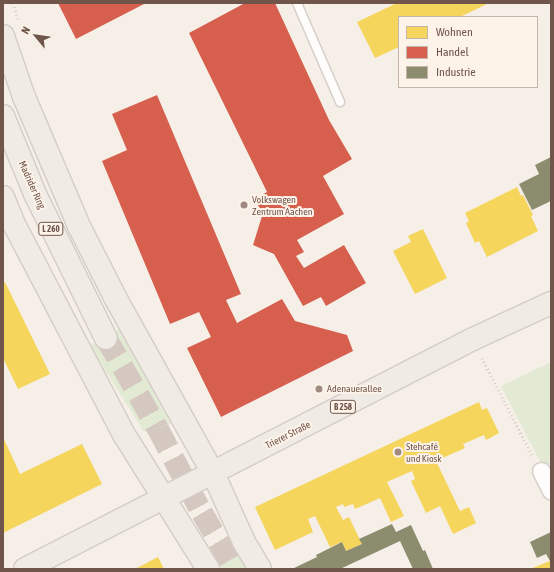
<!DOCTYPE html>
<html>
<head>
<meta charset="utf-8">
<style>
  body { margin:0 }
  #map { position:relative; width:554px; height:572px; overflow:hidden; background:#f5efe8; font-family:"Asap Condensed",sans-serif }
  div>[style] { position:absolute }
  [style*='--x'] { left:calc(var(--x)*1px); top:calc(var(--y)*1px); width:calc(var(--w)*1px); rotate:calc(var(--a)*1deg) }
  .green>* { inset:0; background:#e3ead4 }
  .homes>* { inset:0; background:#f6d55c }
  .shops>* { inset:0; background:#d6604d }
  .industry>* { inset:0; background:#8c8c6e }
  .primary-tunnel>* { height:22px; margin-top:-11px; transform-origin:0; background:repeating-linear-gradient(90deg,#d4c8c1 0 22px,transparent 0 33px) }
  .path>* { height:2.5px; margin-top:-1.25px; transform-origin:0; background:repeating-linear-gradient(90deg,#d6ceca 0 1px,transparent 0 4px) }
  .roads { filter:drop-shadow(1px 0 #d4ccc7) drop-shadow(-1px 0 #d4ccc7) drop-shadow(0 1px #d4ccc7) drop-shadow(0 -1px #d4ccc7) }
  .lane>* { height:8px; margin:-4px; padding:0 4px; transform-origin:4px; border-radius:4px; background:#fefdfc }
  .street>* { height:17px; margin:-8.5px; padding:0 8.5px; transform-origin:8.5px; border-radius:8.5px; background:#fefdfc }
  .primary>* { height:22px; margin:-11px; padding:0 11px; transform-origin:11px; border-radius:11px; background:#f0ebe5 }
  .dots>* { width:11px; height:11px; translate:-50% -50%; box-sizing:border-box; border:2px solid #fdf3e9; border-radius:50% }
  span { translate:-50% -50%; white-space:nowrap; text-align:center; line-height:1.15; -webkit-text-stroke:4px #fdf3e9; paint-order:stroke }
  .shield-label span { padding:1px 3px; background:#fdf3e9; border:1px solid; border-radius:3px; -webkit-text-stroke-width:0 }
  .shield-label { font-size:9px; color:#70554b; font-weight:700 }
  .street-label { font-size:10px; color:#70554b }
  .poi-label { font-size:10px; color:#70554b }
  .left { translate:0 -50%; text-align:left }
  .frame { position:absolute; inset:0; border:4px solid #70554b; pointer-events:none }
  .legend { position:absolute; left:398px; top:16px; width:140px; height:72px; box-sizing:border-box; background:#fdf3e9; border:1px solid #c5b4aa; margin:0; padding:5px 7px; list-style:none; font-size:12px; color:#70554b }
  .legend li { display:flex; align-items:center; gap:8px; height:20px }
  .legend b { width:20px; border:1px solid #c5b4aa }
  .north { position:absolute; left:16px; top:16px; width:40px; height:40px; -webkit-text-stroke:3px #fdf3e9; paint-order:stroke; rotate:299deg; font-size:11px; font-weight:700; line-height:16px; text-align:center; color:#70554b }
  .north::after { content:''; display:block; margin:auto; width:14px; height:18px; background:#70554b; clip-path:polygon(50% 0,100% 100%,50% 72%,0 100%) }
</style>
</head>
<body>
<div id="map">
  <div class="green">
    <i style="clip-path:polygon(119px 327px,171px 424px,144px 432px,88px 343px,99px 344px,114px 337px)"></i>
    <i style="clip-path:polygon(551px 362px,551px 463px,543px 467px,501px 386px)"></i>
    <i style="clip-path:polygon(228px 538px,247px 569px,222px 569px,209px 549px)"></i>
  </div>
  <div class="homes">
    <i style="clip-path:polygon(397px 3px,489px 3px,460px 17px,399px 17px,399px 47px,375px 58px,357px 22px)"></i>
    <i style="clip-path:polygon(517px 187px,521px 196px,523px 195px,533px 215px,531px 216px,538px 231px,487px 257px,479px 241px,475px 243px,466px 223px,469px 221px,465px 213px)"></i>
    <i style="clip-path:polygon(423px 229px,447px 278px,415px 294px,393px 251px,411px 242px,408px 236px)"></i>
    <i style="clip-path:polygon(5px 282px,50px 374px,18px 389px,3px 358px,3px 283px)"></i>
    <i style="clip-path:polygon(479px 402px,482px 410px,487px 408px,499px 433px,486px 440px,484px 435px,463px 444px,465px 448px,436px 461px,460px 511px,469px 507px,476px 523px,453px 534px,440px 506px,426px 513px,411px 481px,415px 479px,412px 471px,387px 482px,404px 516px,391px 522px,380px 498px,355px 509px,353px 504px,344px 507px,343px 504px,336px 507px,343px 520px,349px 517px,362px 544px,346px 551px,342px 542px,330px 547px,315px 516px,308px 519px,313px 532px,275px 550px,255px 507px)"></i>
    <i style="clip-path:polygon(3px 437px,20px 474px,82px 444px,102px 484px,3px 533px)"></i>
    <i style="clip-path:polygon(158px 557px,164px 569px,135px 569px)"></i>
    <i style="clip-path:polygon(550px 561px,551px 561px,551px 569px,530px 569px)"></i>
  </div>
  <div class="shops">
    <i style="clip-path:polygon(58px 3px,146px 3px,76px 39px)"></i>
    <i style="clip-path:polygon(245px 3px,275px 3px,329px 120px,352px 159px,323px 176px,344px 214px,297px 240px,304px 252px,296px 256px,304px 268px,344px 245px,366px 283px,326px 306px,321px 297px,303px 306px,274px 254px,253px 245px,263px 213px,254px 199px,267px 192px,189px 33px)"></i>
    <i style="clip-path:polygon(157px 95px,241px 294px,226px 300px,237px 323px,282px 299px,295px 321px,347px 335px,353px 351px,221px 417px,187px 348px,211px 337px,199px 312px,170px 324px,102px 161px,127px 150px,112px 114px)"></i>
  </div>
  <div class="industry">
    <i style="clip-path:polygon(551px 157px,551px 201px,532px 210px,519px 184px,539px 174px,535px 165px)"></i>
    <i style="clip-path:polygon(392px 524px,396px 532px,411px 525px,423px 551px,425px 550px,433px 569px,413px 569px,400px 541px,340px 569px,292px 569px,317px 557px,316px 555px,342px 542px,346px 551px,362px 544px,359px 539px)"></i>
    <i style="clip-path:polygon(551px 532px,551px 561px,550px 561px,546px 554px,537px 558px,530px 542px)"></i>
  </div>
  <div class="primary-tunnel">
    <i style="--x:106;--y:338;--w:105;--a:60.3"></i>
    <i style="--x:158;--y:429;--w:95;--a:62.4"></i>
    <i style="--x:202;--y:513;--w:65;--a:59.5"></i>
  </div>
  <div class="path">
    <i style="--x:13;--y:3;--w:19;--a:72"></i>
    <i style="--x:482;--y:358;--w:109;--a:62.7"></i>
  </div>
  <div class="roads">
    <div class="lane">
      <i style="--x:297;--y:3;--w:108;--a:66.5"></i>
    </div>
    <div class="street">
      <i style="--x:541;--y:471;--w:22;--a:63"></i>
    </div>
    <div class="primary">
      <i style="--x:3;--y:36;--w:65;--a:71"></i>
      <i style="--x:24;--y:97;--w:140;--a:66.9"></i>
      <i style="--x:79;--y:226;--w:82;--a:63.1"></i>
      <i style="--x:116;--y:299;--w:199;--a:60.9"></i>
      <i style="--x:213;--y:473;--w:76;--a:65.8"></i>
      <i style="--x:244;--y:542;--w:31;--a:59"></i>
      <i style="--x:3;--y:116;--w:87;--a:67.6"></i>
      <i style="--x:36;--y:196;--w:158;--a:63.8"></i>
      <i style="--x:3;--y:197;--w:31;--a:68"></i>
      <i style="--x:15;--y:226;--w:237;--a:62.4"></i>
      <i style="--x:125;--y:436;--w:157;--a:58"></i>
      <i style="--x:25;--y:569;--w:504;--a:-27.18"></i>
      <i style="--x:473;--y:339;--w:86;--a:-24.8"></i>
    </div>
  </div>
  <div class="dots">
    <i style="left:244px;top:205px;background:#9f8b82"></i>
    <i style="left:319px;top:389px;background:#9f8b82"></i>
    <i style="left:398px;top:452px;background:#9f8b82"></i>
  </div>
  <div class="shield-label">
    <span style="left:51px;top:229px">L 260</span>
    <span style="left:343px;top:407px">B 258</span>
  </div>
  <div class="street-label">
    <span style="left:32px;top:185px;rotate:66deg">Madrider Ring</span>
    <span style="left:288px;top:435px;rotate:-27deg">Trierer Straße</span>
  </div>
  <div class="poi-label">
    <span class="left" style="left:252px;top:205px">Volkswagen<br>Zentrum Aachen</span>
    <span class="left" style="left:327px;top:389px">Adenauerallee</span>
    <span class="left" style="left:406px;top:452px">Stehcafé<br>und Kiosk</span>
  </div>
  <div class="frame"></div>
  <ul class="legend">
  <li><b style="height:11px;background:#f6d55c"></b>Wohnen</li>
  <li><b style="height:11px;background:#d6604d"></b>Handel</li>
  <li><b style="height:11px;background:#8c8c6e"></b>Industrie</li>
  </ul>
  <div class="north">N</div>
</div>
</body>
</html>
